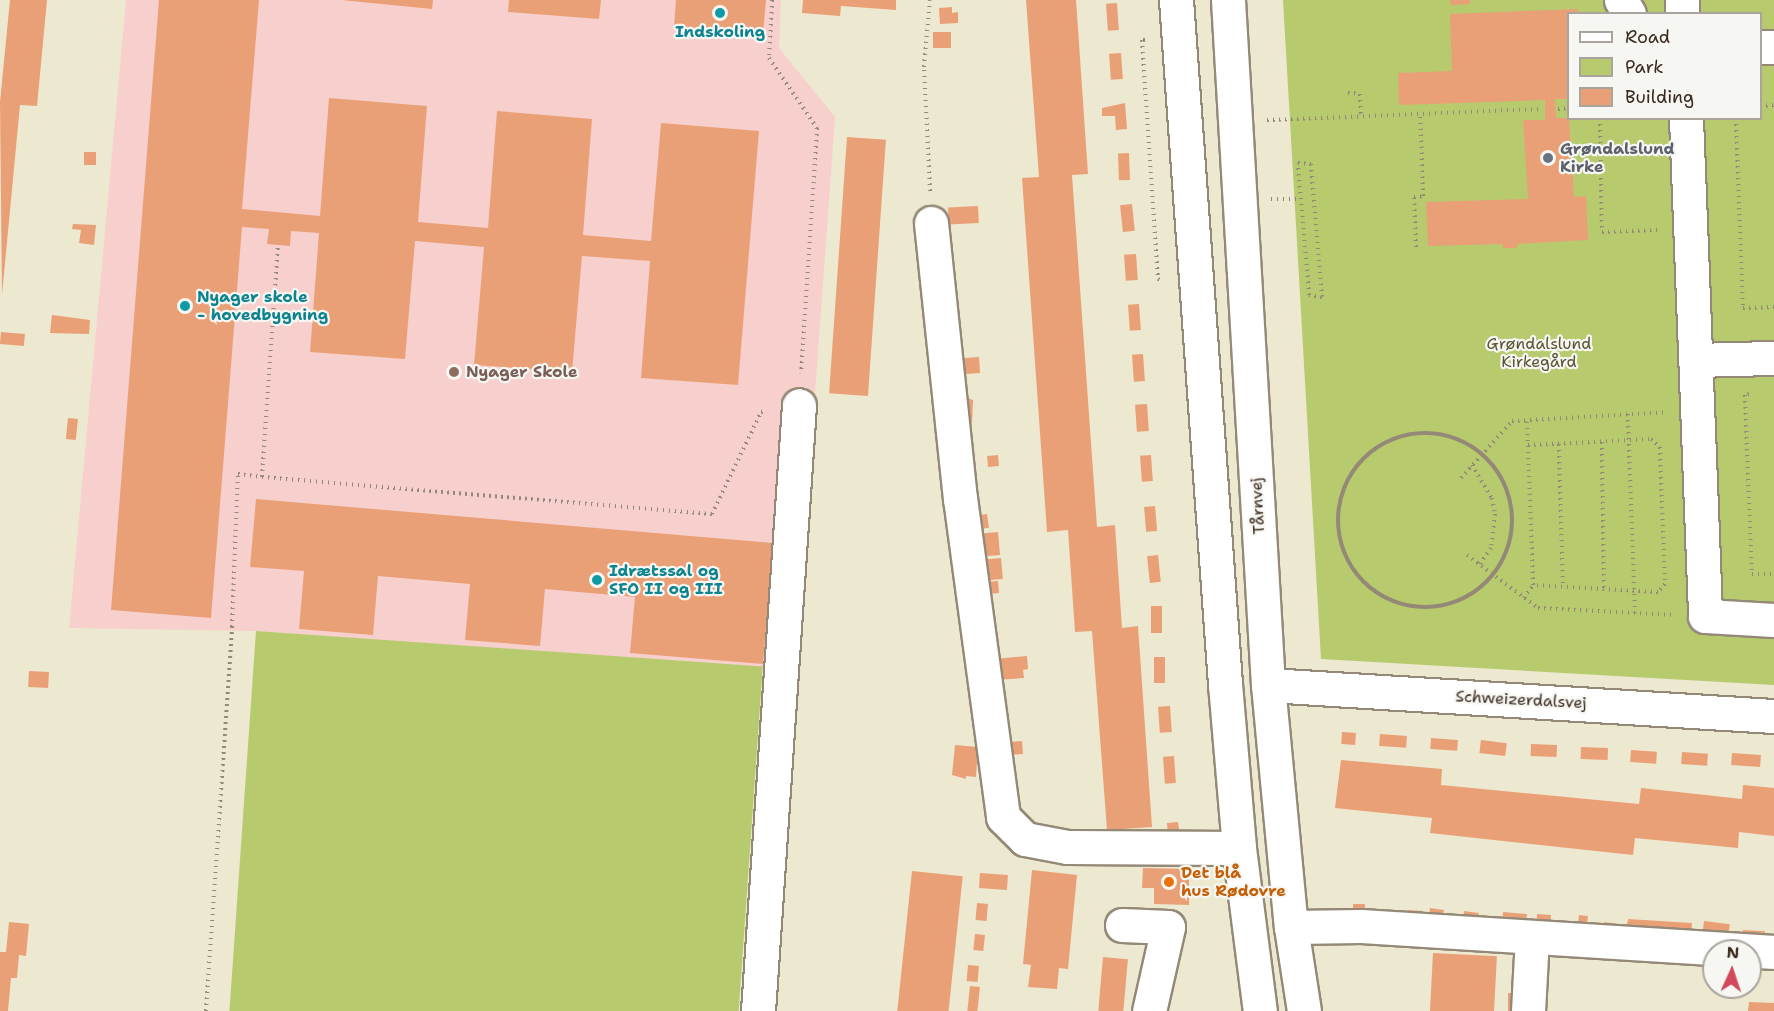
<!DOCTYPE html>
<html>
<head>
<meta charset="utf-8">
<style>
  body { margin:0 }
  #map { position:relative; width:1774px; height:1011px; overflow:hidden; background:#ede8d0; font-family:"Shantell Sans",sans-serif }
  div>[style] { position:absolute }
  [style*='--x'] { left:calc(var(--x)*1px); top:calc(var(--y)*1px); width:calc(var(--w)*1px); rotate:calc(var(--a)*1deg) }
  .built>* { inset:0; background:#f7d0cd }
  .green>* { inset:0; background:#b7ca6e; transform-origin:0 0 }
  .building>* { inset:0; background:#eaa077; transform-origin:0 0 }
  .path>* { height:4px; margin-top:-2px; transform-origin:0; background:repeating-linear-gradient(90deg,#948977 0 1.5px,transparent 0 6px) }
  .path>.ring { margin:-2px; padding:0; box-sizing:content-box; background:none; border:4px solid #948977; border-radius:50% }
  .roads { filter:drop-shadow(2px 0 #948977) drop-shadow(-2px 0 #948977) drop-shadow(0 2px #948977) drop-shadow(0 -2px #948977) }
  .minor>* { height:33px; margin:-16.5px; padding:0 16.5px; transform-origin:16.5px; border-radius:16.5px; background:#fff }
  .dots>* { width:16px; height:16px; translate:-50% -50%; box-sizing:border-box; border:3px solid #f6f6f2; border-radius:50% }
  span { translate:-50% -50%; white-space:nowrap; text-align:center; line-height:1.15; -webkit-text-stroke:4.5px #f6f6f2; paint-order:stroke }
  .culture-label { font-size:16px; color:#0d838f; font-weight:700 }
  .left { translate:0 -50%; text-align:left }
  .worship-label { font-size:16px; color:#5b616d; font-weight:700 }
  .park-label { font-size:16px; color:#5a5232 }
  .education-label { font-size:16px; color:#785e54; font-weight:700 }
  .street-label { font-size:16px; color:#3b2a1e }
  .food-label { font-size:16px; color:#c56008; font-weight:700 }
  .legend { position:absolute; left:1567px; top:12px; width:195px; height:108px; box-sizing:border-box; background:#f6f6f2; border:2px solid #aba49d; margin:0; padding:8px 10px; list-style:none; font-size:18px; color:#3b2a1e }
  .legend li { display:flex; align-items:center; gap:12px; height:30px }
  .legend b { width:30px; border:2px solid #aba49d }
  .north { position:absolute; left:1702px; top:939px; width:60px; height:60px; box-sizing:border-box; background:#f6f6f2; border:2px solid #aba49d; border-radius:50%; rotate:3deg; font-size:16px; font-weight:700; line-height:24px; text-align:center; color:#3b2a1e }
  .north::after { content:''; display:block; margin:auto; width:21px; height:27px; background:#d1495b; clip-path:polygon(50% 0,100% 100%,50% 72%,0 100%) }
</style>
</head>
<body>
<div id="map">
  <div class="built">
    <i style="clip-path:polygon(126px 0,781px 0,779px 48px,835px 117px,795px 670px,256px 631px,69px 628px)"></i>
  </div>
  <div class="green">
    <i style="clip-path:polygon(evenodd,1283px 0,1774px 0,1774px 685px,1321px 659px,1283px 0,1568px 14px,1760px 14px,1760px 118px,1568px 118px,1568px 14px)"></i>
    <i style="left:256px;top:631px;width:508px;height:381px;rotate:4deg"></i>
  </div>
  <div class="building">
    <i style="clip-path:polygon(10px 0,47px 0,37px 106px,20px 105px,2px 295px,0 102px)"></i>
    <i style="clip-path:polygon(159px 0,259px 0,242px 209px,320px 216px,329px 98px,427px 106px,418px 222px,488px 228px,497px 111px,592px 119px,583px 235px,651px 241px,661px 123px,759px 131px,738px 385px,641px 378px,650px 261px,582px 256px,572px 372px,474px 365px,484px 247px,415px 241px,405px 359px,310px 352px,319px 233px,291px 231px,290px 246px,267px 244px,269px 229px,242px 227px,211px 618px,111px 610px)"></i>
    <i style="clip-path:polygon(341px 0,433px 0,432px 9px)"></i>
    <i style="clip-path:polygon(509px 0,601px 0,599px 19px,508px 12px)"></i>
    <i style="clip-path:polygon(676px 0,766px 0,763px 33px,674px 27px)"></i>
    <i style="clip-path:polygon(803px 0,896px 0,896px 10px,841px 6px,840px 16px,802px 13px)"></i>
    <i style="clip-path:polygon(1026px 0,1076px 0,1088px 174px,1072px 175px,1097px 527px,1115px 525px,1122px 628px,1138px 626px,1152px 827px,1107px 830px,1092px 631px,1075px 632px,1068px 530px,1047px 532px,1022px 178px,1039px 177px)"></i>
    <i style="clip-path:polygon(1450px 0,1470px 0,1470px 4px,1451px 5px)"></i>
    <i style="left:1117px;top:3px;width:27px;height:11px;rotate:86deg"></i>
    <i style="clip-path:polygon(952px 7px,952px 13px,958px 12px,958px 23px,940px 24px,939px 8px)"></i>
    <i style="clip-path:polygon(1578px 9px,1578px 14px,1568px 14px,1568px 99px,1555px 99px,1556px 118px,1569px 118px,1574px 197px,1586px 196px,1588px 240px,1517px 244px,1517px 248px,1503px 248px,1503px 244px,1428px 246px,1426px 202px,1528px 199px,1523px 120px,1545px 120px,1545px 100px,1399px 105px,1398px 73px,1452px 71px,1450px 14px)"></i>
    <i style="left:933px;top:32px;width:18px;height:16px"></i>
    <i style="left:1121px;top:53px;width:26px;height:12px;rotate:86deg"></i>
    <i style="clip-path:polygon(1125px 103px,1127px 129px,1116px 130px,1115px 116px,1102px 116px,1102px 108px)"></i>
    <i style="left:847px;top:137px;width:39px;height:257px;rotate:4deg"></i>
    <i style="left:84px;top:152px;width:12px;height:13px"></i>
    <i style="left:1129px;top:153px;width:27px;height:11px;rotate:88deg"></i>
    <i style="left:1132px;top:204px;width:27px;height:12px;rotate:84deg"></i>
    <i style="left:978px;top:206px;width:17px;height:30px;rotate:87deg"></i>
    <i style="clip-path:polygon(73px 224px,96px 225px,94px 245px,79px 243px,81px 230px,72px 229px)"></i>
    <i style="left:1136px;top:254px;width:26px;height:12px;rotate:86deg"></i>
    <i style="left:1139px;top:304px;width:26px;height:11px;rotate:86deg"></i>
    <i style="clip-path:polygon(52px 315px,90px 320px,89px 334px,50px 333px)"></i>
    <i style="left:1px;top:332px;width:24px;height:12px;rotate:5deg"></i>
    <i style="left:1143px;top:354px;width:27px;height:11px;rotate:86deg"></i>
    <i style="left:979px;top:357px;width:16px;height:21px;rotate:86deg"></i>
    <i style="clip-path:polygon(964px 397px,973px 400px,972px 423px,961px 424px)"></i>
    <i style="left:1147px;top:404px;width:27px;height:12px;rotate:86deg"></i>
    <i style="left:68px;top:418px;width:10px;height:21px;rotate:6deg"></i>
    <i style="left:998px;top:455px;width:11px;height:11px;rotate:85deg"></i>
    <i style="left:1151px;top:455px;width:26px;height:11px;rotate:86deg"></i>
    <i style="clip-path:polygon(256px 499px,773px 543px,763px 664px,630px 653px,635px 597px,545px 589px,540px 646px,465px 640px,470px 584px,378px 576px,373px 635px,299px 629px,304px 571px,250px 567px)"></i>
    <i style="left:1155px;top:506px;width:25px;height:11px;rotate:85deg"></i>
    <i style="left:987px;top:514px;width:14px;height:16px;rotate:82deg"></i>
    <i style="left:998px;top:532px;width:23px;height:27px;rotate:85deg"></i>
    <i style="left:1158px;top:555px;width:27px;height:11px;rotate:84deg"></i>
    <i style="left:1001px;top:558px;width:21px;height:28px;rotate:85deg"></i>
    <i style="left:998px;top:581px;width:12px;height:21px;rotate:85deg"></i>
    <i style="left:1151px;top:606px;width:11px;height:27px"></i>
    <i style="clip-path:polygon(1027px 656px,1028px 669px,1023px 670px,1024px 678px,995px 680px,993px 659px)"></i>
    <i style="left:1154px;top:657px;width:11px;height:26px"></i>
    <i style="left:29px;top:671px;width:20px;height:16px;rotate:3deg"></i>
    <i style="left:1170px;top:706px;width:26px;height:12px;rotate:86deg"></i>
    <i style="left:1342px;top:732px;width:14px;height:12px;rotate:4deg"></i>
    <i style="left:1380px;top:734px;width:27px;height:12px;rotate:4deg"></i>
    <i style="left:1431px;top:738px;width:27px;height:11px;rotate:4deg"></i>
    <i style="left:1481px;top:740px;width:26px;height:13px;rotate:7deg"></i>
    <i style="left:1022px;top:741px;width:13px;height:15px;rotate:86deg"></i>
    <i style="left:1531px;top:744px;width:26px;height:12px;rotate:2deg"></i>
    <i style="clip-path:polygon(955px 745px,978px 747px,976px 777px,966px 776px,966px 779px,952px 775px)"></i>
    <i style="left:1581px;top:747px;width:27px;height:12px;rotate:2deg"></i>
    <i style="left:1631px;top:750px;width:26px;height:12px;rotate:4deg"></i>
    <i style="left:1682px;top:752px;width:26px;height:12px;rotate:4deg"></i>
    <i style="left:1732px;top:753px;width:29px;height:12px;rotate:4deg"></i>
    <i style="left:1174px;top:756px;width:27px;height:11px;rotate:86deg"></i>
    <i style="clip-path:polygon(1341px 760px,1442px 769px,1441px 785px,1639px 804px,1641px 788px,1742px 799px,1743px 785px,1774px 788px,1774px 836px,1739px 832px,1738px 848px,1635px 838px,1633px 855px,1430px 833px,1432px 818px,1335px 808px)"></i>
    <i style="clip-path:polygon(1178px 822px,1180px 835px,1168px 837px,1167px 823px)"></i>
    <i style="clip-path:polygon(1143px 868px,1189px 869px,1189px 905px,1154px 904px,1154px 888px,1142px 888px)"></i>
    <i style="clip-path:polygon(1032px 870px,1077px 875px,1068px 969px,1059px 968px,1057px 989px,1028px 987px,1031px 965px,1023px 964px)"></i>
    <i style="left:912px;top:871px;width:51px;height:141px;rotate:6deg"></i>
    <i style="left:980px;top:873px;width:28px;height:15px;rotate:4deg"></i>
    <i style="left:977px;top:903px;width:11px;height:17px;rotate:5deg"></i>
    <i style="left:1353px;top:904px;width:12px;height:10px"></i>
    <i style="left:1430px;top:908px;width:14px;height:10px;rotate:8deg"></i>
    <i style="left:1408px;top:910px;width:15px;height:10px;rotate:4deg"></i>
    <i style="left:1464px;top:911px;width:15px;height:12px;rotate:8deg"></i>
    <i style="left:1503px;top:912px;width:24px;height:14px;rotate:5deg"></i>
    <i style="left:1537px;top:914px;width:14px;height:14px;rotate:4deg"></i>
    <i style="left:1579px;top:915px;width:9px;height:13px;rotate:6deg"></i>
    <i style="clip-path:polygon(1628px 919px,1692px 923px,1691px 937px,1603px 932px,1604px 922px,1627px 925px)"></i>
    <i style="left:1704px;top:921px;width:26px;height:18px;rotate:7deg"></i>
    <i style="clip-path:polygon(9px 922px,29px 924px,26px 956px,19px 955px,17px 978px,11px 978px,8px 1011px,0 1011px,0 952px,6px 952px)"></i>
    <i style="left:1743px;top:930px;width:22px;height:12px;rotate:3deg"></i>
    <i style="left:975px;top:934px;width:10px;height:16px;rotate:6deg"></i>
    <i style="left:1433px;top:953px;width:64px;height:58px;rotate:3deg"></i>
    <i style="left:1103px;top:957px;width:25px;height:54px;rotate:5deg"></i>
    <i style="left:968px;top:965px;width:11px;height:16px;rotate:5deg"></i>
    <i style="left:970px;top:986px;width:10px;height:25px;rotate:6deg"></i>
    <i style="left:1508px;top:993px;width:12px;height:18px"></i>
    <i style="clip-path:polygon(1749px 1002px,1774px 1003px,1774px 1011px,1748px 1011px)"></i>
  </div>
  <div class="path">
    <i style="--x:772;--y:0;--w:58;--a:93"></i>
    <i style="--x:769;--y:58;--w:85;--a:55.6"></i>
    <i style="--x:817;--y:128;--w:246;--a:93.7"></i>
    <i style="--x:1145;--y:40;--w:3;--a:180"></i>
    <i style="--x:1142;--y:40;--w:240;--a:86.2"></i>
    <i style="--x:1158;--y:279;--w:4;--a:27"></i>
    <i style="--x:1348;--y:93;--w:12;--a:5"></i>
    <i style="--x:1360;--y:94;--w:22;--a:87"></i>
    <i style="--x:1760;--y:106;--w:14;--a:-4"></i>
    <i style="--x:1558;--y:109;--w:10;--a:-6"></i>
    <i style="--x:1600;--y:118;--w:114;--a:89"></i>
    <i style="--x:1602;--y:232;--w:55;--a:-2.1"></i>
    <i style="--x:1736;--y:118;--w:190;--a:87.9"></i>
    <i style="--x:1743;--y:308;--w:31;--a:-2"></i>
    <i style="--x:1267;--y:120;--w:276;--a:-2.3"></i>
    <i style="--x:1298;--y:163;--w:13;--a:4"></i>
    <i style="--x:1311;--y:164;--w:133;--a:85.3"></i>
    <i style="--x:1322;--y:297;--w:13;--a:-171"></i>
    <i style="--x:1309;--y:295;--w:132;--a:-94.8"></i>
    <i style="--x:930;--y:191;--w:124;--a:-92.8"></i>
    <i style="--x:924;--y:67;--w:67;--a:-84.9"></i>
    <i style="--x:1271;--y:199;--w:29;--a:0"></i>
    <i style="--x:1416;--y:247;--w:50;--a:-92.3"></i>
    <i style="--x:1414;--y:197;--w:9;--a:-6"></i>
    <i style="--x:1423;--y:196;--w:81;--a:-92.1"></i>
    <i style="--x:1749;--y:394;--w:4;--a:166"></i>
    <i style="--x:1745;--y:395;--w:179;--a:87.8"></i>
    <i style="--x:1752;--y:574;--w:22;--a:0"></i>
    <i style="--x:1628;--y:414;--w:199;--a:88"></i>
    <i class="ring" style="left:1338px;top:433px;width:170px;height:170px"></i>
    <i style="--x:1602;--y:442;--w:147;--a:89.2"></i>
    <i style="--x:1559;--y:444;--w:142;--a:88.4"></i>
    <i style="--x:1528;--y:445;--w:123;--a:-2.8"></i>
    <i style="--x:1651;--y:439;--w:12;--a:42"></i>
    <i style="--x:1660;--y:447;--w:137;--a:87.9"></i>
    <i style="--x:1665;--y:584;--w:11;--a:131"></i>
    <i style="--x:1658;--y:592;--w:125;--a:-176.8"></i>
    <i style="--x:1472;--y:465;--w:39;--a:59"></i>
    <i style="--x:1492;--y:498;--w:16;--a:79"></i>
    <i style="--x:1495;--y:514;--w:34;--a:97"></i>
    <i style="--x:1491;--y:548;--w:21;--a:125"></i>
    <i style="--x:262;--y:477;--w:452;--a:4.7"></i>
    <i style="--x:712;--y:514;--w:113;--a:-64.3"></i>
    <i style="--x:761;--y:412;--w:6;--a:-9"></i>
    <i style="--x:1461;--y:478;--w:76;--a:-48.2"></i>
    <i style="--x:1512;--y:421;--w:154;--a:-3.3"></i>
    <i style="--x:1467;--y:555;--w:89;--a:36.7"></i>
    <i style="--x:1538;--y:608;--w:136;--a:2.9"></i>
    <i style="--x:1524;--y:598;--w:16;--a:-55"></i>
    <i style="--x:1533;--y:585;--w:165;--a:-92.1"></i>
    <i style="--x:206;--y:1011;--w:385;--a:-86.1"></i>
    <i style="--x:232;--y:627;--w:153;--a:-87.8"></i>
    <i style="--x:238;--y:474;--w:24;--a:7"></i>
    <i style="--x:262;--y:477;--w:233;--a:-86.1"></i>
  </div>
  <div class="roads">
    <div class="minor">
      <i style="--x:1176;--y:0;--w:686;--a:85.9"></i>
      <i style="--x:1225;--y:684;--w:165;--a:85.1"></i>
      <i style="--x:1239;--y:848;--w:164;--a:82.7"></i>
      <i style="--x:1228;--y:0;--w:686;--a:86.66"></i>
      <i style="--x:1268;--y:685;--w:243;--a:84.6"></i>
      <i style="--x:1291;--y:927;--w:85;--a:81.2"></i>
      <i style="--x:1621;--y:0;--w:16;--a:60"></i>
      <i style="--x:1682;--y:0;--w:14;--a:90"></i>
      <i style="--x:1760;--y:47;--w:14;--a:0"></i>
      <i style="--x:1686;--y:118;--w:498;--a:87.8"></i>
      <i style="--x:1705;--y:616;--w:69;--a:3.3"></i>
      <i style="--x:931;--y:223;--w:277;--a:84"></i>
      <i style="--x:960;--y:498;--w:322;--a:82.3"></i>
      <i style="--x:1003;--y:817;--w:31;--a:45"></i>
      <i style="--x:1025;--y:839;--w:43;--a:10.8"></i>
      <i style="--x:1067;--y:847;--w:172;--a:0.3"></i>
      <i style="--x:1695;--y:360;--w:79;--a:-1.5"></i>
      <i style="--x:1268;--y:685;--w:507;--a:3.51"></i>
      <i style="--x:1122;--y:925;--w:46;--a:2.5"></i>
      <i style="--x:1168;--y:927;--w:86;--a:102.7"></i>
      <i style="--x:1291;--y:927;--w:70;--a:-0.8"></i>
      <i style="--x:1361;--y:926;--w:414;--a:3.6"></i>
      <i style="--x:758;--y:1011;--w:607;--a:-86.13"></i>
      <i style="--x:1528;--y:1011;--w:74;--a:-86.9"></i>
    </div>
  </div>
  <div class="dots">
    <i style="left:720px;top:13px;background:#0f9aa8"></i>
    <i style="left:1548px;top:158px;background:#6b7280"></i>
    <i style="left:185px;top:306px;background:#0f9aa8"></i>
    <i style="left:454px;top:372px;background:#8d6e63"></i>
    <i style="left:597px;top:580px;background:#0f9aa8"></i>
    <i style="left:1169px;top:882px;background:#e8710a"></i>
  </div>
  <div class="culture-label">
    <span style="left:720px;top:32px">Indskoling</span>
    <span class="left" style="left:197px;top:306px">Nyager skole<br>- hovedbygning</span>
    <span class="left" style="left:609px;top:580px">Idrætssal og<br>SFO II og III</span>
  </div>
  <div class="worship-label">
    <span class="left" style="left:1560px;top:158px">Grøndalslund<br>Kirke</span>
  </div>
  <div class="park-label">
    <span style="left:1539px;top:353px">Grøndalslund<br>Kirkegård</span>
  </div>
  <div class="education-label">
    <span class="left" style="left:466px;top:372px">Nyager Skole</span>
  </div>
  <div class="street-label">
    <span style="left:1258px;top:506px;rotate:-93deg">Tårnvej</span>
    <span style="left:1521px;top:700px;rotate:3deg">Schweizerdalsvej</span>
  </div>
  <div class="food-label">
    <span class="left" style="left:1181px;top:882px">Det blå<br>hus Rødovre</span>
  </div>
  <ul class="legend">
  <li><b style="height:8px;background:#fff"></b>Road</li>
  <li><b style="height:16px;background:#b7ca6e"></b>Park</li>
  <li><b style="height:16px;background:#eaa077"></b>Building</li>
  </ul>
  <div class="north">N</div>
</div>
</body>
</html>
